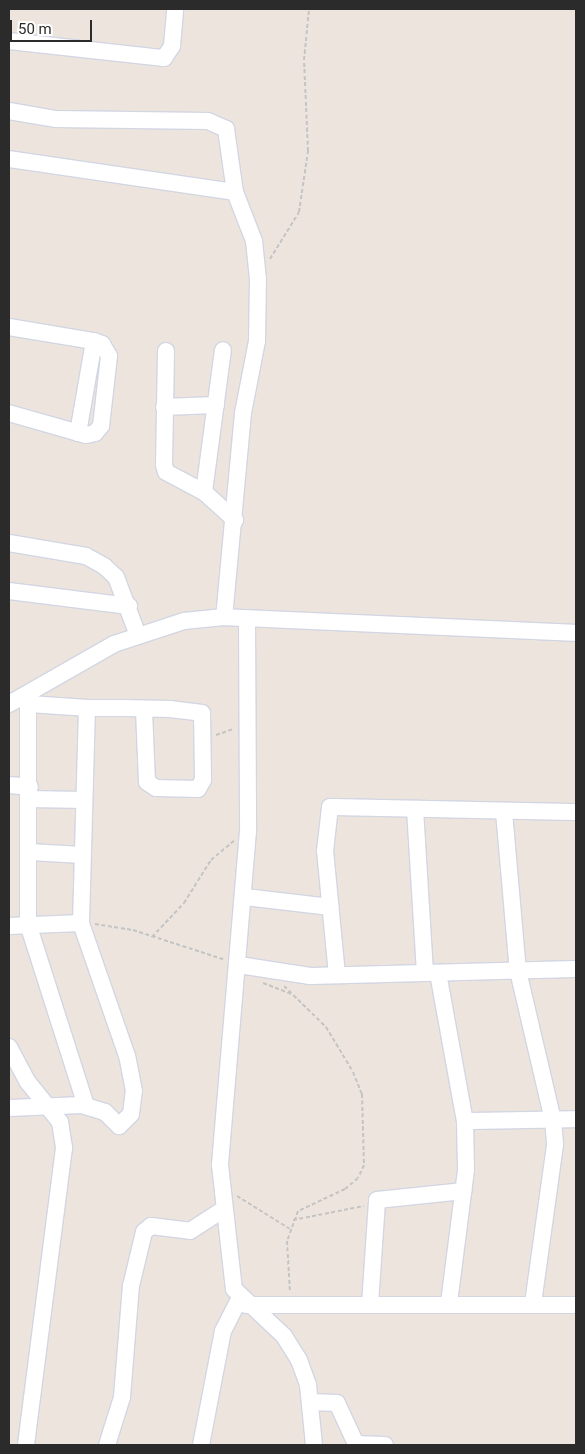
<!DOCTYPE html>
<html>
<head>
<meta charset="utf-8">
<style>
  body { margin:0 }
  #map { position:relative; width:585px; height:1454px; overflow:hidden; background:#ede5dd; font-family:Roboto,sans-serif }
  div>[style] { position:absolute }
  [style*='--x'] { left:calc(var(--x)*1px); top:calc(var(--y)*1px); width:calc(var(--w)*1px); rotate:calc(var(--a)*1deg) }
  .path>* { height:2px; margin-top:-1px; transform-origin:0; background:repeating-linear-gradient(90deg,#c4c4c4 0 4px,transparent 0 6.5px) }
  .roads { filter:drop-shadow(1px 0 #d2d6e3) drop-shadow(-1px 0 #d2d6e3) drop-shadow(0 1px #d2d6e3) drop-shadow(0 -1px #d2d6e3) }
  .minor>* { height:16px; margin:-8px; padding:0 8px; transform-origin:8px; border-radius:8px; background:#fff }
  span { translate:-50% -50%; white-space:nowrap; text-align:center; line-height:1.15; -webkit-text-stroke:5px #fff; paint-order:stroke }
  .frame { position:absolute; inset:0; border:10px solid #2b2b2b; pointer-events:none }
  .scale { position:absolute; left:10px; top:20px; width:82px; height:22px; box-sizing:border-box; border:2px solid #2b2b2b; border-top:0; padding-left:6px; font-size:15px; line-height:18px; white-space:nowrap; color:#2b2b2b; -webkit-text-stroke:4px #fff; paint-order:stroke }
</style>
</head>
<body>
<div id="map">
  <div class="path">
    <i style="--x:270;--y:259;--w:55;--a:-58.3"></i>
    <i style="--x:299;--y:212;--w:62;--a:-81.6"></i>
    <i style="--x:308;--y:151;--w:91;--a:-92.5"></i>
    <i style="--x:304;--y:60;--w:51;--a:-84.4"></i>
    <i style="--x:216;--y:735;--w:18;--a:-19"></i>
    <i style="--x:95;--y:924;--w:38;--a:9"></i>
    <i style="--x:133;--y:930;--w:95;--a:17.9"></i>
    <i style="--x:152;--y:937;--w:47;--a:-46.7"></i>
    <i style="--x:184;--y:903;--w:51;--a:-57.9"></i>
    <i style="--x:211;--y:860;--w:30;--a:-40"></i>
    <i style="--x:263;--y:983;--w:30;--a:21"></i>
    <i style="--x:284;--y:986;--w:59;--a:44.3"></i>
    <i style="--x:326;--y:1027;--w:52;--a:59"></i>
    <i style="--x:353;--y:1072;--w:24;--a:68"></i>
    <i style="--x:362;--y:1094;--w:71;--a:88.4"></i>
    <i style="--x:364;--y:1165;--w:14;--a:115"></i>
    <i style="--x:358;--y:1178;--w:17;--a:140"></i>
    <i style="--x:345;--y:1189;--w:52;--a:154.9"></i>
    <i style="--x:298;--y:1211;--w:32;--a:110"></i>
    <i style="--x:287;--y:1241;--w:52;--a:86.7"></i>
    <i style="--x:237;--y:1196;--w:62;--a:31.9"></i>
    <i style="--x:293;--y:1220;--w:72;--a:-11.2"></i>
  </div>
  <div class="roads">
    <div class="minor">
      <i style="--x:9;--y:41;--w:156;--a:6.3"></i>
      <i style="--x:164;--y:58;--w:14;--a:-56"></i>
      <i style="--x:172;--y:46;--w:37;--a:-85"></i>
      <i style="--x:9;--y:111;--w:48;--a:9.7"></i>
      <i style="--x:56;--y:119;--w:152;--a:0.8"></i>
      <i style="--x:208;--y:121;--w:20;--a:24"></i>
      <i style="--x:226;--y:129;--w:64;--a:81.9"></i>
      <i style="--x:235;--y:192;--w:53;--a:68.8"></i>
      <i style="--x:254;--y:241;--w:37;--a:84"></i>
      <i style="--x:258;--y:278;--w:63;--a:90.9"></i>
      <i style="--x:257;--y:341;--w:73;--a:101"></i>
      <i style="--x:243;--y:413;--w:205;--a:95.3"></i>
      <i style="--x:9;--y:159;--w:228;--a:8.3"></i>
      <i style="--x:9;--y:327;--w:86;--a:9.4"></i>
      <i style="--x:94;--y:341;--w:9;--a:21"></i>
      <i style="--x:102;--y:344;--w:14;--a:60"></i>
      <i style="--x:109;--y:356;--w:70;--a:96.5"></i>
      <i style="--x:101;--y:426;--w:9;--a:131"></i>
      <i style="--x:95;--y:433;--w:9;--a:167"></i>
      <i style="--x:86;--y:435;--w:80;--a:-164.1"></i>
      <i style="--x:166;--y:351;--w:114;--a:91"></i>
      <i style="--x:164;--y:465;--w:7;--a:74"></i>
      <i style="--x:166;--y:472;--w:43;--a:27.8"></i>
      <i style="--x:204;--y:492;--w:42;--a:42.1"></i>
      <i style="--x:164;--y:407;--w:52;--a:-2.2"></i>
      <i style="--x:78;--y:433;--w:93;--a:-80.1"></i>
      <i style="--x:204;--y:492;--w:143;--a:-82.4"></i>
      <i style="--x:9;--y:543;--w:78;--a:9.6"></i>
      <i style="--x:86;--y:556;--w:21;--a:29"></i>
      <i style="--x:104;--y:566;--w:16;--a:43"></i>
      <i style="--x:116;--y:577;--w:60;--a:69.4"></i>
      <i style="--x:9;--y:591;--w:121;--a:7.1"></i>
      <i style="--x:247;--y:618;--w:213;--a:89.7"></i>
      <i style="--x:248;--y:831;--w:335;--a:94.8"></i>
      <i style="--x:220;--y:1165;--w:125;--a:83.6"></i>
      <i style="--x:234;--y:1289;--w:69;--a:43.2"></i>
      <i style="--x:284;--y:1336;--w:28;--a:58"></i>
      <i style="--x:299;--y:1360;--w:27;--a:70"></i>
      <i style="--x:308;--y:1385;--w:60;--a:84.3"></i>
      <i style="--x:28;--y:695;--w:229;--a:90"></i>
      <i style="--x:28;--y:924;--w:191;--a:72.3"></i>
      <i style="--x:9;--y:704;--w:121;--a:-29.7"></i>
      <i style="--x:114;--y:644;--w:74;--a:-18.2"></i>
      <i style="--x:184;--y:621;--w:40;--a:-5.7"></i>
      <i style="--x:224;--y:617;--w:352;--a:2.6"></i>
      <i style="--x:87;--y:708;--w:36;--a:0"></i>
      <i style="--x:123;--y:708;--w:47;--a:1.2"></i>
      <i style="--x:170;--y:709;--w:32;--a:7"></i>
      <i style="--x:202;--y:713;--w:67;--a:89.1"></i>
      <i style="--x:203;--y:780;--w:10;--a:119"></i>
      <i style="--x:198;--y:789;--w:42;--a:-178.6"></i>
      <i style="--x:156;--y:788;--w:11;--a:-146"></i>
      <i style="--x:147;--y:782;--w:73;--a:-92.4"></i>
      <i style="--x:9;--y:785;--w:21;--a:5"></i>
      <i style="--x:30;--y:799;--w:54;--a:1.1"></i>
      <i style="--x:415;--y:809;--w:164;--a:86.5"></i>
      <i style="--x:504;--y:812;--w:160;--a:85"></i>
      <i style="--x:518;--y:971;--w:153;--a:76.8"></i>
      <i style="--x:553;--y:1120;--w:25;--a:85"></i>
      <i style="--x:555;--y:1145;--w:161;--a:97.9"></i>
      <i style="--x:30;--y:852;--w:52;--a:3.3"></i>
      <i style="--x:245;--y:897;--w:86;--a:6.7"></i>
      <i style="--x:9;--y:926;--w:72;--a:-2.4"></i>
      <i style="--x:239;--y:965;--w:72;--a:8.8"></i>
      <i style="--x:310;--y:976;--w:266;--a:-1.5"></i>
      <i style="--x:438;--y:973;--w:150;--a:79.7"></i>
      <i style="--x:465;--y:1121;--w:49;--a:88.8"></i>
      <i style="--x:466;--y:1170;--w:134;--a:97.3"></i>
      <i style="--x:337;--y:975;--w:125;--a:-95.5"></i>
      <i style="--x:325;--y:851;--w:44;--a:-83.5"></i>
      <i style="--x:330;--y:807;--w:246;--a:1.2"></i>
      <i style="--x:9;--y:1047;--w:38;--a:62"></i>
      <i style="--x:27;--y:1081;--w:53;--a:51.2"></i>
      <i style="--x:60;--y:1122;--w:26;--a:81"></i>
      <i style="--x:64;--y:1148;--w:299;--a:97.3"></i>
      <i style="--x:9;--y:1108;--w:73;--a:-2.4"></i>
      <i style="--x:82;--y:1105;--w:24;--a:17"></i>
      <i style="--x:105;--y:1112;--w:20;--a:45"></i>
      <i style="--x:119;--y:1126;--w:17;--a:-45"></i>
      <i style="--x:131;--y:1114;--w:23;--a:-83"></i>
      <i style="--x:134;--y:1091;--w:36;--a:-101"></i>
      <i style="--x:127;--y:1056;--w:141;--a:-109.1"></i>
      <i style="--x:81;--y:923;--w:215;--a:-88.4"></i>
      <i style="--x:87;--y:708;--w:57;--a:-176"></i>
      <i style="--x:465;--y:1121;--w:111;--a:-1"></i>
      <i style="--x:370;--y:1304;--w:104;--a:-86.1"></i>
      <i style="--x:377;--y:1200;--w:87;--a:-5.9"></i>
      <i style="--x:246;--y:1305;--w:330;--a:0"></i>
      <i style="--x:310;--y:1402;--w:27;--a:2"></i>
      <i style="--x:337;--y:1403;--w:45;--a:65.1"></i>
      <i style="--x:356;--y:1444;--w:29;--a:2"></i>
      <i style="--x:107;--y:1445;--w:50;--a:-72.6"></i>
      <i style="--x:122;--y:1397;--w:111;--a:-85.4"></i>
      <i style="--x:131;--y:1286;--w:56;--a:-76.5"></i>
      <i style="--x:144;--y:1232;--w:9;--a:-41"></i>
      <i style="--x:151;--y:1226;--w:39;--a:7"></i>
      <i style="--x:190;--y:1231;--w:40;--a:-32.9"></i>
      <i style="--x:201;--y:1445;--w:116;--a:-79.1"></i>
      <i style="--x:223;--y:1331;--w:38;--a:-63"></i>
    </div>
  </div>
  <div class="frame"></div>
  <div class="scale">50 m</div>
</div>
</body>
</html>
